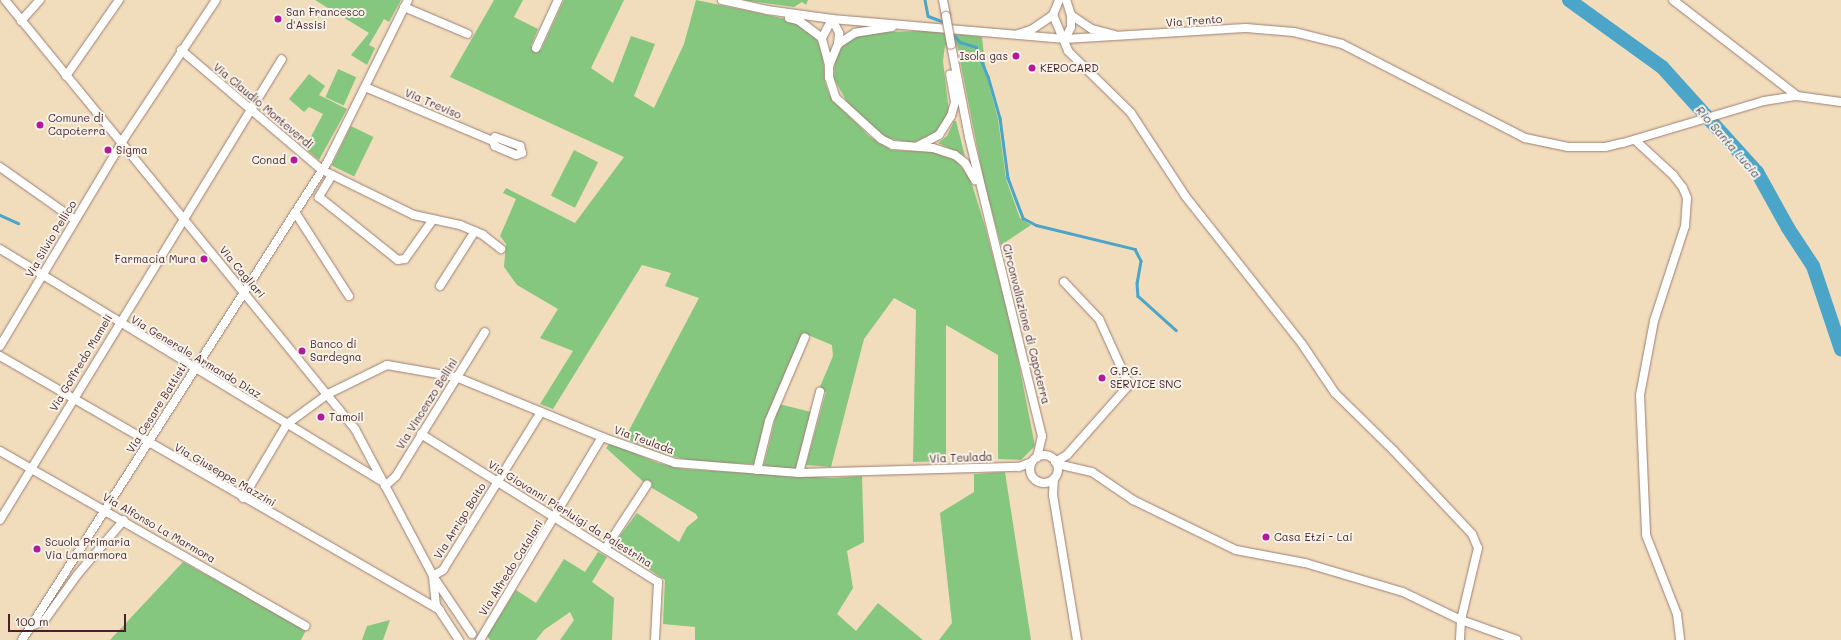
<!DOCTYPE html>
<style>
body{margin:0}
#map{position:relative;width:1841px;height:640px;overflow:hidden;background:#f1dcbc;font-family:Mali,sans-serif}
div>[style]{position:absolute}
.green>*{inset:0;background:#86c77f;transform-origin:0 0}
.stream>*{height:2.5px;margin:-1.25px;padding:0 1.25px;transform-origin:1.25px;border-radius:1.25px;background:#4ba5c9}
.river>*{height:14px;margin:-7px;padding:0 7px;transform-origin:7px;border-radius:7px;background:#4ba5c9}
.roads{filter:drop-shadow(0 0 1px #9e7e74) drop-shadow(0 0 1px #9e7e74)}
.minor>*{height:8px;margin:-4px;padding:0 4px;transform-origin:4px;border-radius:4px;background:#fff}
.minor>.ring{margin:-4px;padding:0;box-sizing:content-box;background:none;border:8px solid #fff;border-radius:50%}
.bridges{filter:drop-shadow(0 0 1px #9e7e74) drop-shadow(0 0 1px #9e7e74)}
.minor-bridge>*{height:8px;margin:-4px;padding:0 4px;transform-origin:4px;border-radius:4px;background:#fff}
.dots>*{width:11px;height:11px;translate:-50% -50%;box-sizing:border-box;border:2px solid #f7f3e8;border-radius:50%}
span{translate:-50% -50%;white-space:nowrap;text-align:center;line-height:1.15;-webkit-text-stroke:4px #f7f3e8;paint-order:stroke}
.poi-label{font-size:11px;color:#4a1f2b}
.left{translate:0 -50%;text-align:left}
.right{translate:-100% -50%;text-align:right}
.street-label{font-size:11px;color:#4a1f2b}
.water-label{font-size:12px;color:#4a556a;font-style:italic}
.scale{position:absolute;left:8px;top:614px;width:118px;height:18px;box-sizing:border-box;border:2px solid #4a1f2b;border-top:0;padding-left:5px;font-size:12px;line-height:14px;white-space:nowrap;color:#4a1f2b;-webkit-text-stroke:3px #f7f3e8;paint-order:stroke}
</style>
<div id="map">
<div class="green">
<i style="clip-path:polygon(315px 0,401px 0,389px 22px,384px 19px,369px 45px,375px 48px,367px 65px,351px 55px,369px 33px)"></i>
<i style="clip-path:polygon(494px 0,523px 0,514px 17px,538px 29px,531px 46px,541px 50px,564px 0,624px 0,591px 68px,613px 83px,631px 36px,655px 44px,634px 96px,654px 108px,684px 44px,696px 0,791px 20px,816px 37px,823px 56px,825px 83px,830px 96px,869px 136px,891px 150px,932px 152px,954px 158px,970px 178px,984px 223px,1012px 329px,1035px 446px,1021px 460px,998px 459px,998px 355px,946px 325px,946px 461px,913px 462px,916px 310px,894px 298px,864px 339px,831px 467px,806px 465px,826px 392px,819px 389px,833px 356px,832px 345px,803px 333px,769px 413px,755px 464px,697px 462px,667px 455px,637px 444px,625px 438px,699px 298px,665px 286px,671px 273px,642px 265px,553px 409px,540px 404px,573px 351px,540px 338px,558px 309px,517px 285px,504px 267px,506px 244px,500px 236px,516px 199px,503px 193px,506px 188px,575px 223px,624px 157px,450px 77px)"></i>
<i style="clip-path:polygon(741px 0,808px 0,806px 5px,802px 2px,794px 7px)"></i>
<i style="clip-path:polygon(924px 31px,982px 37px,986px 73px,998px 119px,1006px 179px,1020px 218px,1031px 225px,1001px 245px,984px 182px,957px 45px,945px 45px,943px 61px,949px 112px,937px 132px,913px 143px,887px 138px,878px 132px,847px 102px,834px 79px,835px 57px,848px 39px,878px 32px)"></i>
<i style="left:338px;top:69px;width:20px;height:31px;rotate:24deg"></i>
<i style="clip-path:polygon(309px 74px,325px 86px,319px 95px,347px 109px,319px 160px,305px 148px,323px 114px,309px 107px,304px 112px,289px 99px)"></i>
<i style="clip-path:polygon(954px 121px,956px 121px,965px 156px,938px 143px,947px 136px)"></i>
<i style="left:351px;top:126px;width:25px;height:44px;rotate:26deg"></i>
<i style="left:574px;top:150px;width:27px;height:51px;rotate:27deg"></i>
<i style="left:779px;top:404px;width:33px;height:63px;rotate:14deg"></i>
<i style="clip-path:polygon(610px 443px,658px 463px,683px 469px,832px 478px,862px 476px,864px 542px,847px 551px,853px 588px,837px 614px,856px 631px,878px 603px,923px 640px,695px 640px,695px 627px,663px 624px,665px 580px,613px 545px,637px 513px,679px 542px,687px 527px,698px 518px,696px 514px,647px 485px,606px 448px)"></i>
<i style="clip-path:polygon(1005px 472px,1031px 640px,939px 640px,952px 623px,940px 513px,974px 492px,974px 474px)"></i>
<i style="clip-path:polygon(598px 552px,607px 557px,592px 582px,614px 598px,612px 640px,560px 640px,574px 620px,570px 612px,544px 630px,536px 640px,490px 640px,487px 636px,516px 590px,536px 603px,564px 559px,585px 572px)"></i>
<i style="clip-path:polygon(183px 562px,306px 630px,301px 640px,110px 640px)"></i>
<i style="clip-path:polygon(390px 620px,383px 640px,362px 640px,367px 626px)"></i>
</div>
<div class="stream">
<i style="left:925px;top:0;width:16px;rotate:79deg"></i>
<i style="left:928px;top:16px;width:15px;rotate:20deg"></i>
<i style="left:955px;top:36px;width:8px;rotate:50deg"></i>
<i style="left:960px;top:42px;width:17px;rotate:17deg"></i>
<i style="left:976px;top:47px;width:31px;rotate:68deg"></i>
<i style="left:988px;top:76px;width:44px;rotate:74.1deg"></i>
<i style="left:1000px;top:118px;width:61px;rotate:82.4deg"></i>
<i style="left:1008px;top:178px;width:43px;rotate:69.4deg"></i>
<i style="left:1023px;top:218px;width:15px;rotate:28deg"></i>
<i style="left:1036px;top:225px;width:102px;rotate:13.6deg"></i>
<i style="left:1135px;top:249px;width:13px;rotate:63deg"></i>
<i style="left:1141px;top:261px;width:22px;rotate:100deg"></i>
<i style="left:1137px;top:283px;width:13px;rotate:86deg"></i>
<i style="left:1138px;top:296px;width:51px;rotate:41.8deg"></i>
<i style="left:0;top:215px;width:20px;rotate:24deg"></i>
</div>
<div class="river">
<i style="left:1569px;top:0;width:115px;rotate:35.8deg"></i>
<i style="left:1662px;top:67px;width:142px;rotate:47.9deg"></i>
<i style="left:1757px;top:172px;width:64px;rotate:61deg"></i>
<i style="left:1788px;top:228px;width:45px;rotate:56.7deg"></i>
<i style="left:1813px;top:266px;width:88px;rotate:71.4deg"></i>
</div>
<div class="roads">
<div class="minor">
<i style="left:5px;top:0;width:554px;rotate:50.79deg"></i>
<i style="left:355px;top:429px;width:166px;rotate:62deg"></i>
<i style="left:433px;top:576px;width:70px;rotate:56.1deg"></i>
<i style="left:722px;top:0;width:46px;rotate:12.5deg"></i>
<i style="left:767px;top:10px;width:66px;rotate:7.9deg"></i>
<i style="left:832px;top:19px;width:234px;rotate:4.9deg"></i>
<i style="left:1065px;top:39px;width:181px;rotate:-3.5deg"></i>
<i style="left:1246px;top:28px;width:48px;rotate:4.8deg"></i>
<i style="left:1294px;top:32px;width:49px;rotate:14deg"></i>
<i style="left:1342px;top:44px;width:206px;rotate:27.2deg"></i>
<i style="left:1525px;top:138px;width:44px;rotate:11.8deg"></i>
<i style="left:1568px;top:147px;width:37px"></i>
<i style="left:1605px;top:147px;width:18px;rotate:-13deg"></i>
<i style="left:1623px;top:143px;width:147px;rotate:-16.6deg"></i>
<i style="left:1764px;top:101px;width:33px;rotate:-9deg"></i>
<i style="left:1797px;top:96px;width:44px;rotate:7.8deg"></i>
<i style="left:943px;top:0;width:16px;rotate:79deg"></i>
<i style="left:1673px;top:0;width:157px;rotate:37.7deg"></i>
<i style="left:404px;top:7px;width:69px;rotate:22.9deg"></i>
<i style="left:1053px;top:15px;width:39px;rotate:67deg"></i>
<i style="left:1068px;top:51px;width:88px;rotate:44.5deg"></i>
<i style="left:1131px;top:113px;width:100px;rotate:56.8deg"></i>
<i style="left:1186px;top:197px;width:187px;rotate:51.7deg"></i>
<i style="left:1302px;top:344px;width:59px;rotate:56deg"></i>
<i style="left:1335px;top:393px;width:83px;rotate:44.5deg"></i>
<i style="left:1394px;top:451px;width:114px;rotate:46.8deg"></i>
<i style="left:1472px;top:534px;width:15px;rotate:67deg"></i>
<i style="left:1478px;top:548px;width:74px;rotate:103.3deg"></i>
<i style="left:1461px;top:620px;width:20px;rotate:93deg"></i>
<i style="left:1071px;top:15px;width:25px;rotate:34deg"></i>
<i style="left:1092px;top:29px;width:23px;rotate:15deg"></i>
<i style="left:789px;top:18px;width:9px;rotate:13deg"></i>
<i style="left:798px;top:20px;width:30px;rotate:37deg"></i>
<i style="left:832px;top:19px;width:16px;rotate:63deg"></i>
<i style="left:839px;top:33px;width:11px;rotate:95deg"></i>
<i style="left:21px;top:21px;width:28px;rotate:-48deg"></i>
<i style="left:892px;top:27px;width:37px;rotate:171deg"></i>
<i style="left:855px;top:33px;width:20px;rotate:147deg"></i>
<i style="left:838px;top:44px;width:24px;rotate:112deg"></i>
<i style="left:829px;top:66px;width:11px;rotate:90deg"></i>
<i style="left:829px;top:77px;width:22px;rotate:72deg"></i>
<i style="left:836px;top:98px;width:61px;rotate:42.3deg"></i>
<i style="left:881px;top:139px;width:13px;rotate:27deg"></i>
<i style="left:893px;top:145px;width:40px;rotate:4.3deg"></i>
<i style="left:933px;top:148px;width:23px;rotate:18deg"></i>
<i style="left:955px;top:155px;width:13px;rotate:39deg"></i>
<i style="left:965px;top:163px;width:20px;rotate:60deg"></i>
<i style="left:1018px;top:34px;width:14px;rotate:-17deg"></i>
<i style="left:1031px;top:30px;width:27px;rotate:-34deg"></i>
<i style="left:1053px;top:15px;width:16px;rotate:-68deg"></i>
<i style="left:1065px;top:39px;width:13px;rotate:-63deg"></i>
<i style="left:1071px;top:27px;width:12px;rotate:-90deg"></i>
<i style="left:1071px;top:15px;width:16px;rotate:-108deg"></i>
<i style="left:951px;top:45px;width:94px;rotate:78.9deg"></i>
<i style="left:969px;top:137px;width:308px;rotate:76.3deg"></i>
<i style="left:1042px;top:436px;width:22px;rotate:103deg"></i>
<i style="left:536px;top:48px;width:53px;rotate:-65.4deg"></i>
<i style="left:181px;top:50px;width:185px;rotate:40.4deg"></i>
<i style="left:322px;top:170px;width:102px;rotate:26.1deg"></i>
<i style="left:414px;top:215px;width:47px;rotate:12.3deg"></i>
<i style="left:460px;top:225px;width:25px;rotate:23deg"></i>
<i style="left:483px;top:235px;width:23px;rotate:38deg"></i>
<i style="left:829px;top:65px;width:28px;rotate:-105deg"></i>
<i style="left:822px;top:38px;width:21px;rotate:-62deg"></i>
<i style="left:66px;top:76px;width:93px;rotate:-55.1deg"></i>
<i style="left:365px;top:87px;width:139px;rotate:22.9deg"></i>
<i style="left:495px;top:137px;width:27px;rotate:20deg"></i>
<i style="left:520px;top:146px;width:7px;rotate:74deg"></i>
<i style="left:522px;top:153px;width:6px;rotate:162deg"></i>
<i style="left:516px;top:155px;width:23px;rotate:-157deg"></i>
<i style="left:495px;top:146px;width:5px;rotate:-112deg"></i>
<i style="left:493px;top:141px;width:4px;rotate:-63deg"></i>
<i style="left:1635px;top:140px;width:52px;rotate:42.6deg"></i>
<i style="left:1673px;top:175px;width:16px;rotate:52deg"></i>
<i style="left:1683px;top:188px;width:11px;rotate:68deg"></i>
<i style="left:1687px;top:198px;width:28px;rotate:94deg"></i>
<i style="left:1685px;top:226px;width:100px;rotate:108.1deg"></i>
<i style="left:1654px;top:321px;width:75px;rotate:100.7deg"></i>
<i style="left:1640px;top:395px;width:140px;rotate:87.5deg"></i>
<i style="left:1646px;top:535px;width:85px;rotate:68.6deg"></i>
<i style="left:1677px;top:614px;width:26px;rotate:83deg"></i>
<i style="left:918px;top:146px;width:24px;rotate:-28deg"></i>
<i style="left:939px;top:135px;width:22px;rotate:-58deg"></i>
<i style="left:951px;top:116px;width:15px;rotate:-74deg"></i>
<i style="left:955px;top:102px;width:28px;rotate:-100deg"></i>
<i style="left:0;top:167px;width:92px;rotate:35.2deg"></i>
<i style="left:332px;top:175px;width:26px;rotate:121deg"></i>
<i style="left:319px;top:197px;width:101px;rotate:38.6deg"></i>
<i style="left:398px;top:260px;width:7px;rotate:-8deg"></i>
<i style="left:405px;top:259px;width:47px;rotate:-54.6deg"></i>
<i style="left:295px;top:212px;width:100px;rotate:57.3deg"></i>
<i style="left:0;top:249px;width:447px;rotate:31.3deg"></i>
<i style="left:440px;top:286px;width:65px;rotate:-57.5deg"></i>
<i style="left:0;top:346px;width:244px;rotate:-59.1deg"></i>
<i style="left:125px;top:137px;width:164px;rotate:-56.4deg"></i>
<i style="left:0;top:356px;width:508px;rotate:30deg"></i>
<i style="left:421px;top:434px;width:279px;rotate:32deg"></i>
<i style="left:658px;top:582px;width:58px;rotate:93deg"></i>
<i style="left:0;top:451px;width:352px;rotate:29.8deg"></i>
<i class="ring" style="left:1030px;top:455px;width:20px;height:20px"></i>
<i style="left:1055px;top:462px;width:14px;rotate:-30deg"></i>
<i style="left:1067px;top:455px;width:94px;rotate:-48.5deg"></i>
<i style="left:1129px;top:385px;width:72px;rotate:-114.4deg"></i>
<i style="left:1099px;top:319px;width:51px;rotate:-133.4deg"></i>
<i style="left:1057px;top:464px;width:36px;rotate:13deg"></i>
<i style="left:1092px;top:472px;width:50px;rotate:34.3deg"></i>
<i style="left:1133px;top:500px;width:114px;rotate:25.9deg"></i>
<i style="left:1236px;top:550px;width:70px;rotate:10.7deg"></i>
<i style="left:1305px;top:563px;width:102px;rotate:16.5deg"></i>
<i style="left:1403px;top:592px;width:64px;rotate:25.8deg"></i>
<i style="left:1461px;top:620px;width:59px;rotate:19.7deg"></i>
<i style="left:757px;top:470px;width:50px;rotate:-76.2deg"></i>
<i style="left:769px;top:421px;width:91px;rotate:-66.8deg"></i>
<i style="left:799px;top:473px;width:84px;rotate:-75.5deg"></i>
<i style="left:1054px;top:479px;width:16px;rotate:94deg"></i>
<i style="left:1053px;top:495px;width:147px;rotate:80.6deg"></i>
<i style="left:385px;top:486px;width:15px;rotate:-42deg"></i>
<i style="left:396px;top:476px;width:169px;rotate:-58.3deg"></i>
<i style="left:243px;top:498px;width:86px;rotate:-59.3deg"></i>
<i style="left:287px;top:424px;width:51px;rotate:-36.2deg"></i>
<i style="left:328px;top:394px;width:66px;rotate:-26.2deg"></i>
<i style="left:387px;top:365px;width:70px;rotate:9.9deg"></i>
<i style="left:456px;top:377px;width:158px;rotate:22.3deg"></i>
<i style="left:602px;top:437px;width:77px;rotate:19.6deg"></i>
<i style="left:675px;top:463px;width:124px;rotate:4.6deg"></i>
<i style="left:799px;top:473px;width:220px;rotate:-1.6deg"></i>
<i style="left:1019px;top:467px;width:14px;rotate:-21deg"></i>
<i style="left:0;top:520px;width:540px;rotate:-58.55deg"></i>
<i style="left:605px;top:549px;width:77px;rotate:-56.7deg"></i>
<i style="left:433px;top:576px;width:12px;rotate:-31deg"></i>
<i style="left:443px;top:570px;width:186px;rotate:-58.2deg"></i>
<i style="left:433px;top:577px;width:28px;rotate:84deg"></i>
<i style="left:436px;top:605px;width:42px;rotate:56.7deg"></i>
<i style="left:31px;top:626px;width:14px;rotate:-21deg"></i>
<i style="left:44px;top:621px;width:57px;rotate:-54.3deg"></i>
<i style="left:77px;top:575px;width:72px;rotate:-49.5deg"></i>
<i style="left:22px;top:640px;width:568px;rotate:-57.43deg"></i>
<i style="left:328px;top:161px;width:180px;rotate:-63.6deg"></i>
<i style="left:480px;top:640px;width:237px;rotate:-59deg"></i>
</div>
</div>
<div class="bridges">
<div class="minor-bridge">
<i style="left:946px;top:16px;width:29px;rotate:80deg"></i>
</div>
</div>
<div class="dots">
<i style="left:278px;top:19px;background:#b5179e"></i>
<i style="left:1016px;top:56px;background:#b5179e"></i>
<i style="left:1032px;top:68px;background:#b5179e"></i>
<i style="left:40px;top:125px;background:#b5179e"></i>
<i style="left:108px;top:150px;background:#b5179e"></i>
<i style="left:294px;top:160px;background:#b5179e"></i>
<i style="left:204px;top:259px;background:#b5179e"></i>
<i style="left:302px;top:351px;background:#b5179e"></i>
<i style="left:1102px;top:378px;background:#b5179e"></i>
<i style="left:321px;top:417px;background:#b5179e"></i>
<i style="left:1266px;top:537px;background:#b5179e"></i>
<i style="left:37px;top:549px;background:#b5179e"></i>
</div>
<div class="poi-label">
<span class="left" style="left:286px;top:19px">San Francesco<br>d'Assisi</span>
<span class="right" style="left:1008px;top:56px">Isola gas</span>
<span class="left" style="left:1040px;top:68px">KEROCARD</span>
<span class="left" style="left:48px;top:125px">Comune di<br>Capoterra</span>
<span class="left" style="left:116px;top:150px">Sigma</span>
<span class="right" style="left:286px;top:160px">Conad</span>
<span class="right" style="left:196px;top:259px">Farmacia Mura</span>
<span class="left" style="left:310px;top:351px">Banco di<br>Sardegna</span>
<span class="left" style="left:1110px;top:378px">G.P.G.<br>SERVICE SNC</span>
<span class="left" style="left:329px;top:417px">Tamoil</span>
<span class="left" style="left:1274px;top:537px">Casa Etzi - Lai</span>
<span class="left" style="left:45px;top:549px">Scuola Primaria<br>Via Lamarmora</span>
</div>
<div class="street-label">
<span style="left:1194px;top:21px;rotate:-4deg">Via Trento</span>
<span style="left:433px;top:104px;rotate:23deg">Via Treviso</span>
<span style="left:263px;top:106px;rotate:40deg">Via Claudio Monteverdi</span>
<span style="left:51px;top:239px;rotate:-59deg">Via Silvio Pellico</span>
<span style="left:242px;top:272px;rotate:50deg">Via Cagliari</span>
<span style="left:1026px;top:324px;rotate:76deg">Circonvallazione di Capoterra</span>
<span style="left:196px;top:357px;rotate:31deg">Via Generale Armando Diaz</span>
<span style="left:81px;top:363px;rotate:-59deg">Via Goffredo Mameli</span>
<span style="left:427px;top:404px;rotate:-58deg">Via Vincenzo Bellini</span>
<span style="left:157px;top:408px;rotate:-58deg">Via Cesare Battisti</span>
<span style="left:644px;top:440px;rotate:20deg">Via Teulada</span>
<span style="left:961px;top:458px;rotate:-2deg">Via Teulada</span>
<span style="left:225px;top:475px;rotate:30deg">Via Giuseppe Mazzini</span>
<span style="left:570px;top:514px;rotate:32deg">Via Giovanni Pierluigi da Palestrina</span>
<span style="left:460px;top:521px;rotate:-58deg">Via Arrigo Boito</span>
<span style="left:159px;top:528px;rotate:30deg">Via Alfonso La Marmora</span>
<span style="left:511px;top:568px;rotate:-58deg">Via Alfredo Catalani</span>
</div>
<div class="water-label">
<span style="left:1728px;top:142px;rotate:49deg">Rio Santa Lucia</span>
</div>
<div class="scale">100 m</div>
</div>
